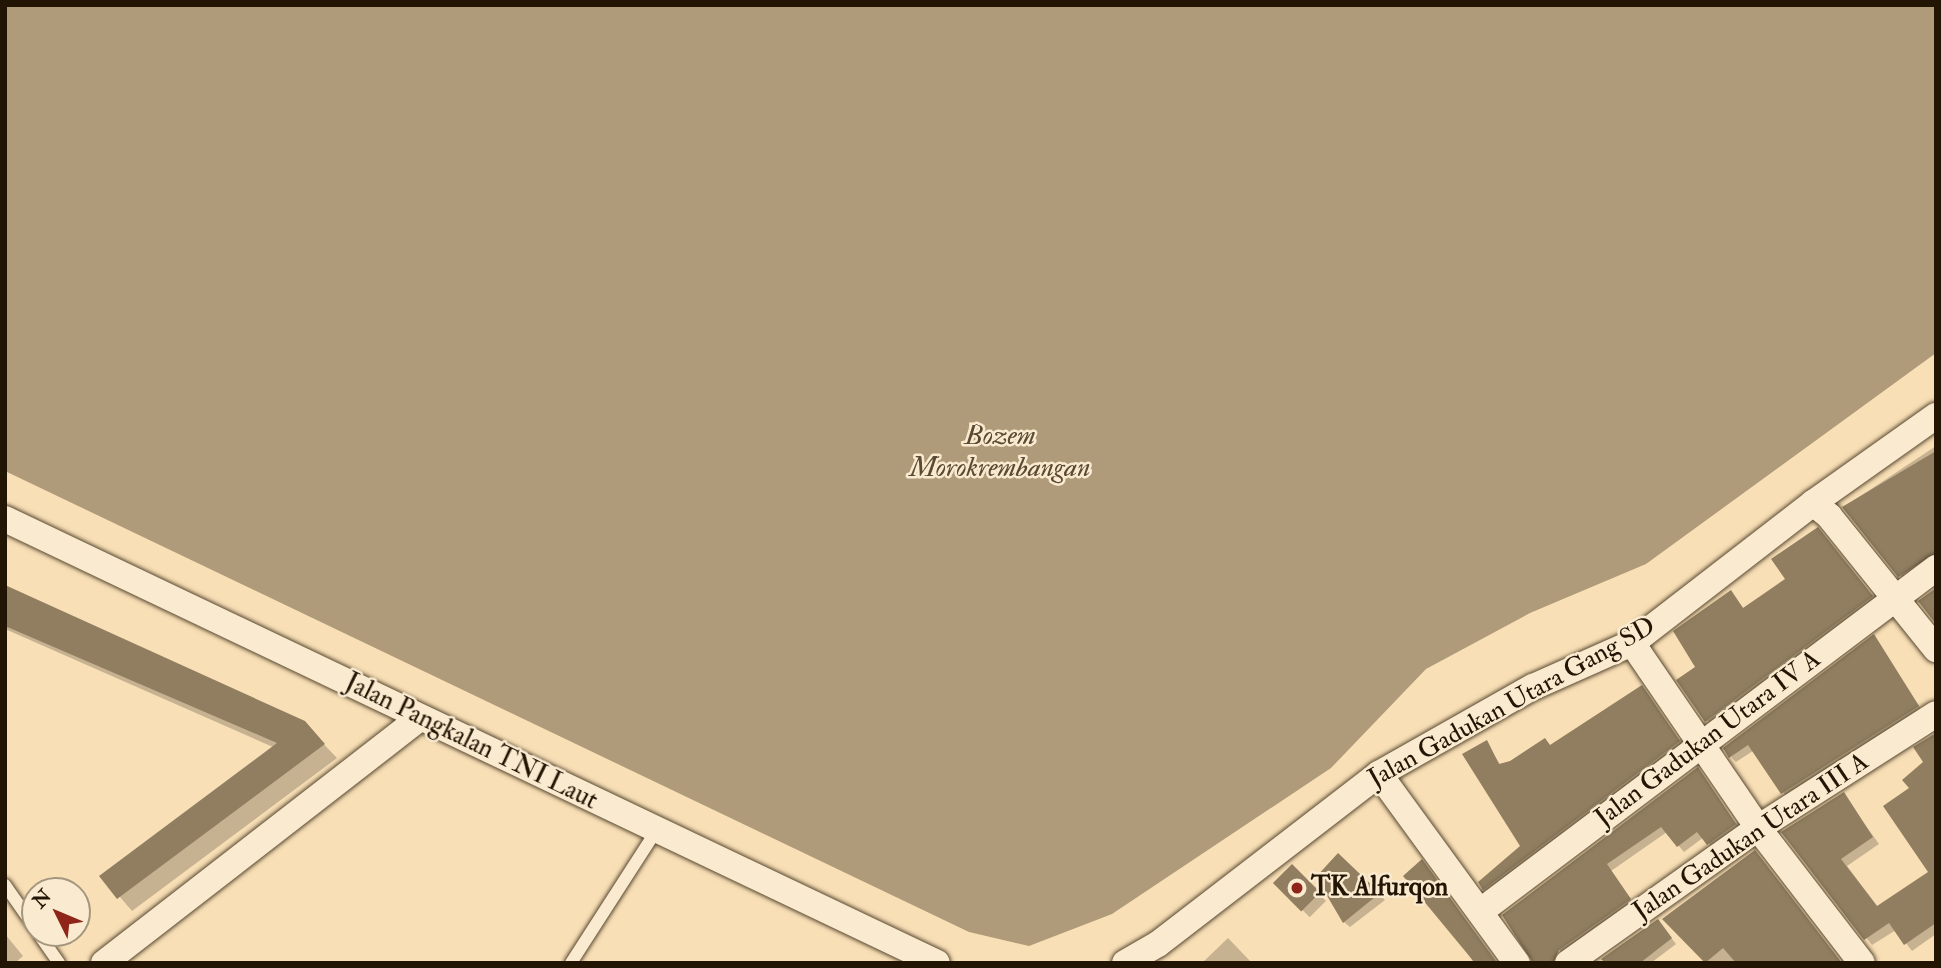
<!DOCTYPE html>
<style>
body{margin:0}
#map{position:relative;width:1941px;height:968px;overflow:hidden;background:#f8dfb6;font-family:"IM FELL Double Pica",serif}
div>[style]{position:absolute}
.water>*{inset:0;background:#af9a79}
.shadow>*{inset:0;background:#0003;transform-origin:0 0}
.building>*{inset:0;background:#917e61;transform-origin:0 0}
.roads{filter:drop-shadow(0 0 2px #584830) drop-shadow(0 0 2px #584830)}
.lane>*{height:12px;margin:-6px;padding:0 6px;transform-origin:6px;border-radius:6px;background:#faead0}
.street>*{height:26px;margin:-13px;padding:0 13px;transform-origin:13px;border-radius:13px;background:#faead0}
.dots>*{width:19px;height:19px;translate:-50% -50%;box-sizing:border-box;border:4px solid #faead0;border-radius:50%}
span{translate:-50% -50%;white-space:nowrap;text-align:center;line-height:1.15;-webkit-text-stroke:5px #faead0;paint-order:stroke}
.street-label{font-size:26px;color:#221504}
.poi-label{font-size:26px;color:#221504;font-weight:700}
.left{translate:0 -50%;text-align:left}
.water-label{font-size:28px;color:#5a4a33;font-style:italic}
.frame{position:absolute;inset:0;border:7px solid #221504;pointer-events:none}
.north{position:absolute;left:21px;top:877px;width:70px;height:70px;box-sizing:border-box;background:#faead0;border:2px solid #a4957e;border-radius:50%;rotate:313deg;font-size:19px;font-weight:700;line-height:28px;text-align:center;color:#221504}
.north::after{content:'';display:block;margin:auto;width:24px;height:32px;background:#8f2418;clip-path:polygon(50% 0,100% 100%,50% 72%,0 100%)}
</style>
<div id="map">
<div class="water">
<i style="clip-path:polygon(5px 5px,1936px 5px,1936px 353px,1646px 564px,1530px 613px,1426px 669px,1331px 768px,1112px 914px,1029px 946px,969px 932px,5px 471px)"></i>
</div>
<div class="shadow">
<i style="clip-path:polygon(1936px 446px,1936px 562px,1906px 582px,1844px 507px)"></i>
<i style="clip-path:polygon(1822px 534px,1876px 601px,1711px 726px,1679px 681px,1698px 668px,1735px 597px,1744px 609px,1787px 580px)"></i>
<i style="clip-path:polygon(5px 587px,313px 733px,337px 758px,132px 911px,102px 876px,273px 747px,5px 629px)"></i>
<i style="clip-path:polygon(1874px 637px,1923px 712px,1788px 799px,1753px 751px,1736px 762px,1731px 757px)"></i>
<i style="clip-path:polygon(1647px 693px,1684px 747px,1489px 894px,1484px 889px,1522px 847px,1486px 742px,1501px 766px,1551px 747px)"></i>
<i style="clip-path:polygon(1936px 735px,1936px 934px,1912px 951px,1896px 930px,1872px 945px,1784px 832px,1843px 794px,1879px 844px,1847px 866px,1878px 907px,1930px 872px,1912px 788px)"></i>
<i style="clip-path:polygon(1703px 775px,1741px 831px,1714px 849px,1704px 837px,1684px 852px,1667px 832px,1611px 871px,1635px 906px,1565px 956px,1555px 945px,1504px 916px)"></i>
<i style="clip-path:polygon(1338px 856px,1385px 900px,1350px 927px,1344px 922px)"></i>
<i style="clip-path:polygon(1426px 866px,1498px 963px,1474px 963px,1451px 928px)"></i>
<i style="left:1292px;top:867px;width:48px;height:23px;rotate:45deg"></i>
<i style="clip-path:polygon(1665px 919px,1841px 963px,1707px 963px)"></i>
<i style="clip-path:polygon(1658px 921px,1676px 944px,1651px 963px,1602px 963px)"></i>
<i style="clip-path:polygon(5px 934px,23px 956px,15px 963px,5px 963px)"></i>
<i style="clip-path:polygon(1228px 938px,1252px 963px,1202px 963px)"></i>
</div>
<div class="building">
<i style="clip-path:polygon(1936px 451px,1936px 553px,1898px 577px,1842px 507px)"></i>
<i style="clip-path:polygon(1818px 527px,1873px 596px,1705px 722px,1676px 680px,1695px 667px,1673px 631px,1731px 590px,1743px 608px,1785px 579px,1771px 559px)"></i>
<i style="clip-path:polygon(5px 585px,305px 721px,325px 744px,117px 899px,99px 876px,277px 743px,5px 626px)"></i>
<i style="clip-path:polygon(1936px 588px,1936px 624px,1918px 601px)"></i>
<i style="clip-path:polygon(1874px 634px,1919px 706px,1781px 794px,1748px 745px,1729px 758px,1723px 748px)"></i>
<i style="clip-path:polygon(1642px 685px,1680px 741px,1483px 890px,1478px 882px,1520px 846px,1462px 754px,1487px 740px,1499px 764px,1510px 761px,1545px 738px,1550px 745px)"></i>
<i style="clip-path:polygon(1936px 733px,1936px 923px,1904px 945px,1889px 923px,1864px 940px,1781px 832px,1844px 792px,1873px 837px,1841px 859px,1877px 906px,1928px 872px,1883px 806px,1909px 788px,1902px 780px,1923px 762px,1913px 747px)"></i>
<i style="clip-path:polygon(1698px 767px,1736px 824px,1707px 845px,1697px 832px,1677px 847px,1661px 827px,1607px 864px,1631px 899px,1559px 950px,1553px 963px,1533px 963px,1502px 915px)"></i>
<i style="clip-path:polygon(1755px 850px,1842px 963px,1736px 963px,1723px 948px,1705px 963px,1662px 919px)"></i>
<i style="clip-path:polygon(1338px 853px,1380px 893px,1343px 923px,1316px 877px)"></i>
<i style="clip-path:polygon(1422px 859px,1497px 963px,1475px 963px,1403px 876px)"></i>
<i style="left:1292px;top:864px;width:40px;height:27px;rotate:45deg"></i>
<i style="clip-path:polygon(1658px 919px,1672px 938px,1640px 963px,1605px 963px,1601px 959px)"></i>
</div>
<div class="roads">
<div class="lane">
<i style="left:5px;top:885px;width:52px;rotate:55.1deg"></i>
<i style="left:38px;top:933px;width:37px;rotate:55deg"></i>
<i style="left:571px;top:963px;width:157px;rotate:-57.2deg"></i>
</div>
<div class="street">
<i style="left:1813px;top:503px;width:21px;rotate:39deg"></i>
<i style="left:1829px;top:516px;width:171px;rotate:51.2deg"></i>
<i style="left:5px;top:519px;width:1032px;rotate:25.47deg"></i>
<i style="left:1632px;top:643px;width:224px;rotate:55.7deg"></i>
<i style="left:1758px;top:828px;width:170px;rotate:52.4deg"></i>
<i style="left:1379px;top:774px;width:234px;rotate:53.9deg"></i>
<i style="left:1481px;top:911px;width:570px;rotate:-37.01deg"></i>
<i style="left:104px;top:963px;width:400px;rotate:-37.8deg"></i>
<i style="left:1125px;top:963px;width:38px;rotate:-30deg"></i>
<i style="left:1158px;top:944px;width:279px;rotate:-37.6deg"></i>
<i style="left:1379px;top:774px;width:177px;rotate:-29.5deg"></i>
<i style="left:1533px;top:687px;width:108px;rotate:-24deg"></i>
<i style="left:1632px;top:643px;width:229px;rotate:-37.7deg"></i>
<i style="left:1813px;top:503px;width:151px;rotate:-35.3deg"></i>
<i style="left:1568px;top:963px;width:233px;rotate:-35.4deg"></i>
<i style="left:1758px;top:828px;width:211px;rotate:-32.6deg"></i>
</div>
</div>
<div class="dots">
<i style="left:1297px;top:888px;background:#8f2418"></i>
</div>
<div class="street-label">
<span style="left:1512px;top:703px;rotate:-29deg">Jalan Gadukan Utara Gang SD</span>
<span style="left:1708px;top:739px;rotate:-37deg">Jalan Gadukan Utara IV A</span>
<span style="left:471px;top:742px;rotate:26deg">Jalan Pangkalan TNI Laut</span>
<span style="left:1751px;top:837px;rotate:-34deg">Jalan Gadukan Utara III A</span>
</div>
<div class="poi-label">
<span class="left" style="left:1311px;top:888px">TK Alfurqon</span>
</div>
<div class="water-label">
<span style="left:1000px;top:452px">Bozem<br>Morokrembangan</span>
</div>
<div class="frame"></div>
<div class="north">N</div>
</div>
